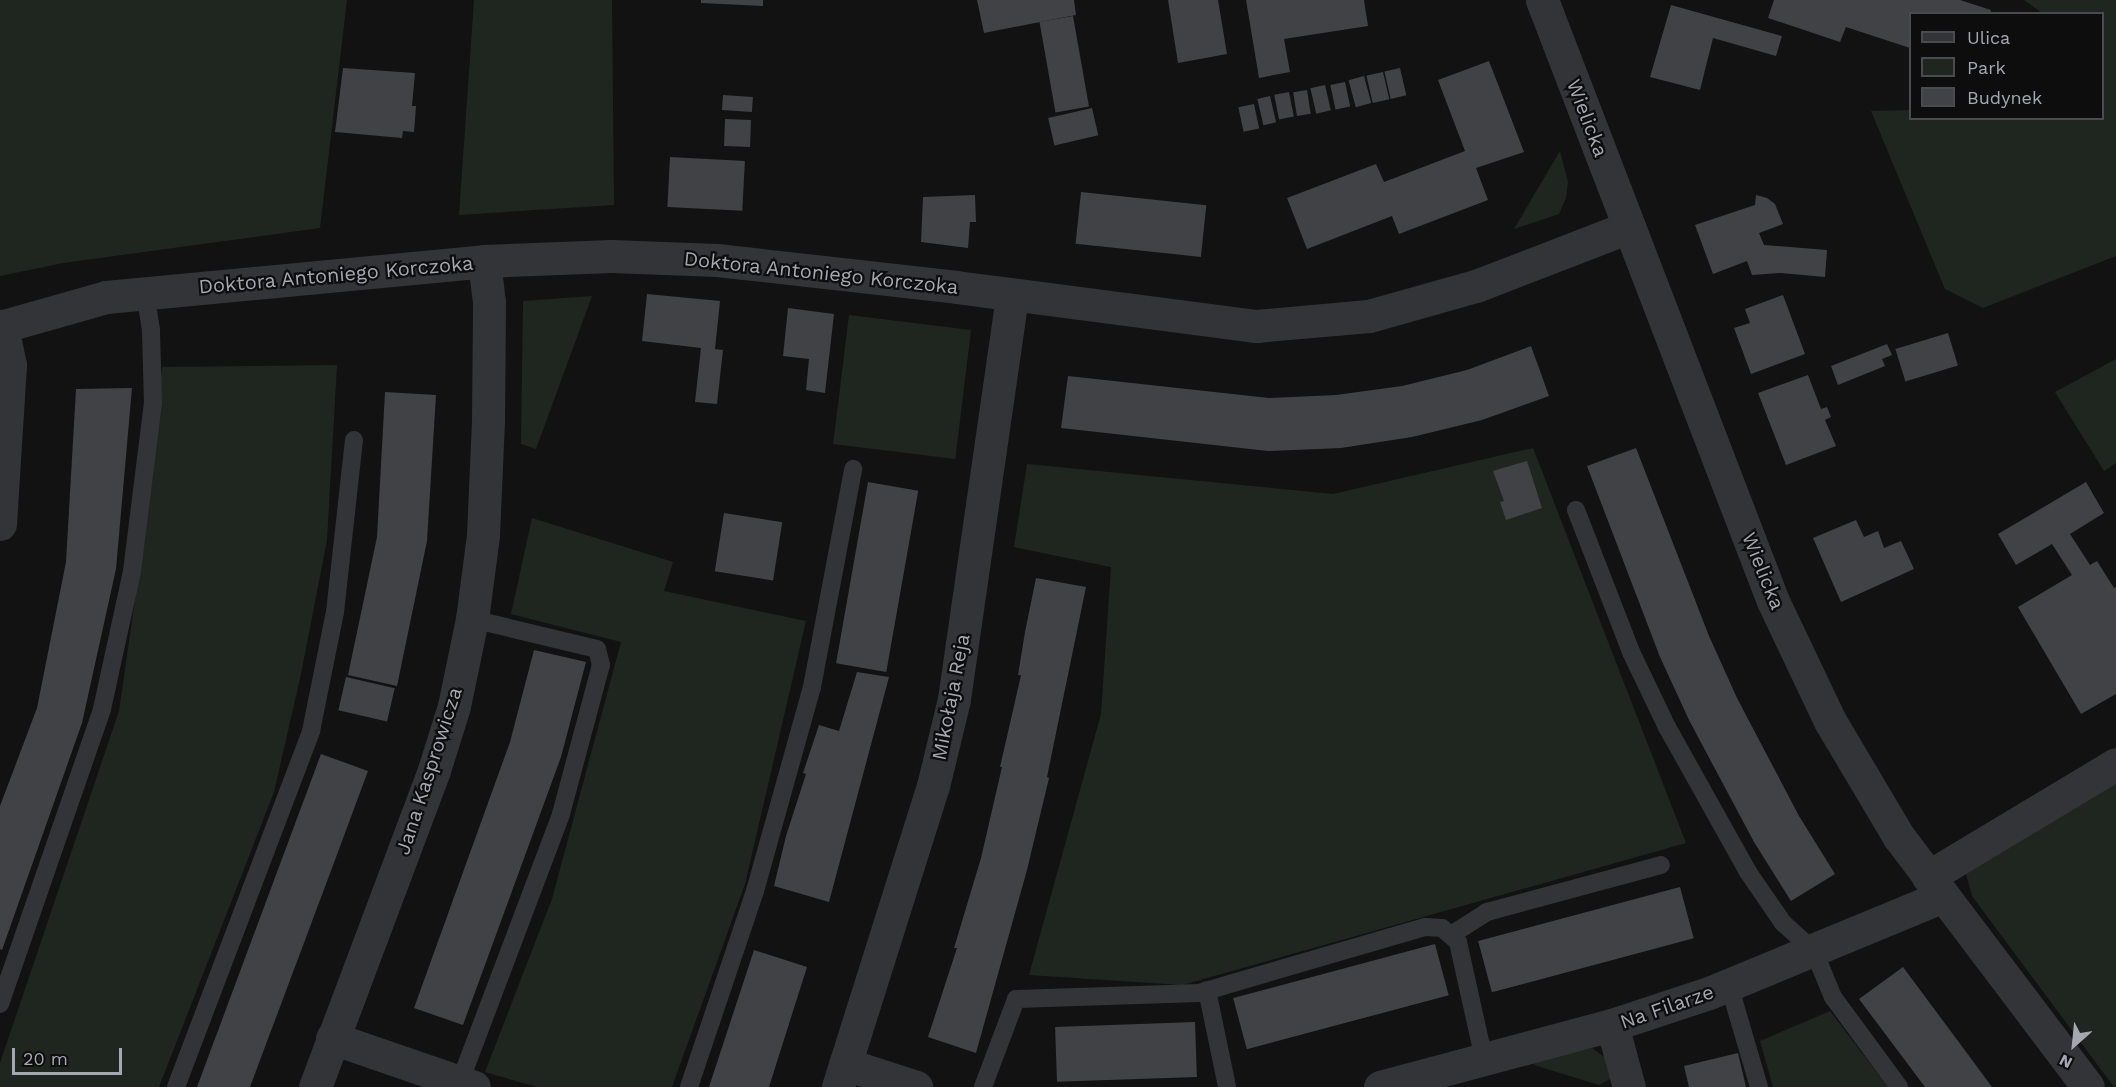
<!DOCTYPE html>
<meta charset="utf-8">
<style>
body{margin:0}
#map{position:relative;width:2116px;height:1087px;overflow:hidden;background:#121213;font-family:"Work Sans",sans-serif}
div>[style]{position:absolute}
.green>*{inset:0;background:#1f2620;transform-origin:0 0}
.building>*{inset:0;background:#414246;transform-origin:0 0}
.service>*{height:18px;margin:-9px;padding:0 9px;transform-origin:9px;border-radius:9px;background:#333438}
.minor>*{height:33px;margin:-16.5px;padding:0 16.5px;transform-origin:16.5px;border-radius:16.5px;background:#333438}
.tertiary>*{height:33px;margin:-16.5px;padding:0 16.5px;transform-origin:16.5px;border-radius:16.5px;background:#333438}
span{translate:-50% -50%;white-space:nowrap;text-align:center;line-height:1.15;-webkit-text-stroke:4.5px #0d0d0e;paint-order:stroke}
.street-label{font-size:20px;color:#a5a8b3}
.legend{position:absolute;left:1909px;top:12px;width:195px;height:108px;box-sizing:border-box;background:#0d0d0e;border:2px solid #4a4b50;margin:0;padding:8px 10px;list-style:none;font-size:18px;color:#a5a8b3}
.legend li{display:flex;align-items:center;gap:12px;height:30px}
.legend b{width:30px;border:2px solid #4a4b50}
.north{position:absolute;left:2044px;top:1015px;width:60px;height:60px;-webkit-text-stroke:4px #0d0d0e;paint-order:stroke;rotate:207deg;font-size:16px;font-weight:700;line-height:24px;text-align:center;color:#a5a8b3}
.north::after{content:'';display:block;margin:auto;width:21px;height:27px;background:#a5a8b3;clip-path:polygon(50% 0,100% 100%,50% 72%,0 100%)}
.scale{position:absolute;left:12px;top:1048px;width:110px;height:27px;box-sizing:border-box;border:3px solid #a5a8b3;border-top:0;padding-left:8px;font-size:18px;line-height:21px;white-space:nowrap;color:#a5a8b3;-webkit-text-stroke:4px #0d0d0e;paint-order:stroke}
</style>
<div id="map">
<div class="green">
<i style="clip-path:polygon(0 0,347px 0,320px 228px,63px 263px,0 276px)"></i>
<i style="clip-path:polygon(474px 0,612px 0,614px 205px,459px 215px)"></i>
<i style="clip-path:polygon(2024px 0,2116px 0,2116px 256px,1983px 308px,1945px 289px,1871px 111px,1910px 110px,1910px 118px,2102px 118px,2102px 14px,2042px 13px)"></i>
<i style="clip-path:polygon(1560px 151px,1568px 182px,1566px 198px,1559px 214px,1514px 229px)"></i>
<i style="clip-path:polygon(592px 296px,536px 449px,521px 444px,523px 301px)"></i>
<i style="left:849px;top:315px;width:123px;height:130px;rotate:7deg"></i>
<i style="clip-path:polygon(2116px 359px,2116px 463px,2104px 471px,2055px 392px)"></i>
<i style="clip-path:polygon(337px 365px,327px 540px,301px 674px,274px 792px,159px 1087px,0 1087px,0 1063px,119px 711px,139px 572px,162px 367px)"></i>
<i style="clip-path:polygon(1533px 448px,1686px 843px,1182px 985px,1029px 975px,1101px 714px,1111px 567px,1014px 547px,1027px 464px,1333px 494px)"></i>
<i style="clip-path:polygon(532px 518px,673px 562px,664px 591px,806px 621px,745px 884px,672px 1087px,537px 1087px,485px 1072px,552px 899px,621px 642px,511px 614px)"></i>
<i style="clip-path:polygon(2116px 783px,2116px 1087px,2114px 1087px,1972px 896px,1966px 874px)"></i>
<i style="clip-path:polygon(1830px 1011px,1888px 1087px,1773px 1087px,1760px 1041px)"></i>
<i style="clip-path:polygon(1592px 1048px,1604px 1057px,1614px 1077px,1599px 1085px,1534px 1065px,1532px 1061px)"></i>
</div>
<div class="building">
<i style="clip-path:polygon(701px 0,763px 0,763px 6px,701px 3px)"></i>
<i style="clip-path:polygon(977px 0,1074px 0,1076px 15px,984px 33px)"></i>
<i style="clip-path:polygon(1168px 0,1218px 0,1227px 54px,1178px 63px)"></i>
<i style="clip-path:polygon(1246px 0,1364px 0,1368px 26px,1284px 39px,1290px 72px,1259px 78px)"></i>
<i style="clip-path:polygon(1774px 0,1960px 0,1991px 10px,1990px 14px,1910px 14px,1910px 48px,1846px 27px,1840px 42px,1768px 18px)"></i>
<i style="clip-path:polygon(1671px 5px,1782px 36px,1776px 56px,1713px 38px,1700px 90px,1650px 77px)"></i>
<i style="left:1073px;top:16px;width:92px;height:34px;rotate:80deg"></i>
<i style="clip-path:polygon(1489px 61px,1524px 152px,1476px 168px,1488px 200px,1399px 234px,1392px 216px,1307px 249px,1287px 198px,1376px 164px,1384px 182px,1465px 151px,1438px 80px)"></i>
<i style="clip-path:polygon(343px 68px,415px 73px,412px 106px,416px 106px,414px 132px,403px 131px,402px 138px,335px 132px)"></i>
<i style="left:1400px;top:68px;width:28px;height:16px;rotate:77deg"></i>
<i style="left:1383px;top:72px;width:28px;height:17px;rotate:77deg"></i>
<i style="left:1364px;top:76px;width:28px;height:16px;rotate:75deg"></i>
<i style="left:1345px;top:82px;width:25px;height:15px;rotate:78deg"></i>
<i style="left:1325px;top:85px;width:26px;height:15px;rotate:77deg"></i>
<i style="left:1307px;top:90px;width:24px;height:14px;rotate:81deg"></i>
<i style="left:1289px;top:92px;width:25px;height:15px;rotate:79deg"></i>
<i style="left:723px;top:95px;width:30px;height:15px;rotate:4deg"></i>
<i style="left:1270px;top:96px;width:27px;height:13px;rotate:77deg"></i>
<i style="left:1254px;top:104px;width:25px;height:16px;rotate:78deg"></i>
<i style="left:1092px;top:108px;width:28px;height:45px;rotate:77deg"></i>
<i style="left:725px;top:119px;width:26px;height:27px;rotate:2deg"></i>
<i style="left:670px;top:157px;width:75px;height:50px;rotate:3deg"></i>
<i style="left:1081px;top:192px;width:126px;height:52px;rotate:6deg"></i>
<i style="clip-path:polygon(975px 195px,976px 222px,970px 222px,968px 248px,921px 242px,923px 197px)"></i>
<i style="clip-path:polygon(1756px 195px,1767px 198px,1775px 204px,1783px 224px,1759px 233px,1764px 245px,1827px 250px,1825px 277px,1781px 273px,1752px 275px,1747px 261px,1713px 274px,1695px 225px,1755px 205px)"></i>
<i style="clip-path:polygon(647px 294px,720px 301px,715px 349px,723px 350px,717px 404px,695px 402px,701px 348px,642px 341px)"></i>
<i style="clip-path:polygon(1783px 295px,1805px 354px,1751px 374px,1734px 328px,1750px 323px,1745px 309px)"></i>
<i style="clip-path:polygon(788px 308px,834px 314px,825px 393px,806px 390px,809px 359px,783px 356px)"></i>
<i style="left:1948px;top:333px;width:34px;height:55px;rotate:73deg"></i>
<i style="clip-path:polygon(1887px 344px,1892px 355px,1882px 359px,1885px 366px,1838px 385px,1831px 366px)"></i>
<i style="clip-path:polygon(1531px 346px,1549px 396px,1482px 420px,1412px 437px,1341px 448px,1268px 451px,1061px 428px,1068px 376px,1269px 398px,1336px 395px,1402px 386px,1467px 370px)"></i>
<i style="clip-path:polygon(1808px 375px,1821px 409px,1827px 407px,1831px 417px,1825px 420px,1836px 446px,1786px 465px,1758px 393px)"></i>
<i style="clip-path:polygon(132px 388px,116px 569px,82px 723px,2px 950px,0 949px,0 806px,37px 708px,66px 562px,76px 389px)"></i>
<i style="clip-path:polygon(385px 392px,436px 395px,427px 541px,397px 686px,348px 675px,377px 537px)"></i>
<i style="clip-path:polygon(1636px 448px,1709px 636px,1737px 698px,1799px 816px,1835px 874px,1791px 901px,1754px 842px,1689px 720px,1660px 657px,1587px 466px)"></i>
<i style="clip-path:polygon(1527px 461px,1542px 508px,1506px 520px,1500px 502px,1504px 501px,1493px 471px)"></i>
<i style="left:868px;top:482px;width:51px;height:184px;rotate:10deg"></i>
<i style="clip-path:polygon(2086px 482px,2104px 513px,2070px 534px,2090px 565px,2097px 561px,2114px 588px,2116px 587px,2116px 694px,2081px 714px,2018px 607px,2072px 575px,2052px 544px,2016px 565px,1998px 534px)"></i>
<i style="left:724px;top:513px;width:59px;height:59px;rotate:9deg"></i>
<i style="clip-path:polygon(1856px 520px,1864px 537px,1878px 531px,1884px 548px,1901px 541px,1914px 569px,1841px 602px,1813px 538px)"></i>
<i style="clip-path:polygon(1036px 578px,1086px 587px,1047px 777px,1049px 778px,1027px 870px,976px 1053px,928px 1037px,957px 948px,954px 948px,981px 858px,1002px 767px,1000px 767px,1021px 675px,1018px 675px,1025px 632px)"></i>
<i style="clip-path:polygon(534px 650px,586px 662px,561px 757px,463px 1025px,414px 1008px,510px 742px)"></i>
<i style="clip-path:polygon(857px 672px,889px 677px,829px 902px,774px 886px,786px 836px,806px 774px,803px 773px,819px 725px,839px 731px)"></i>
<i style="left:346px;top:677px;width:50px;height:34px;rotate:13deg"></i>
<i style="clip-path:polygon(321px 754px,368px 771px,335px 860px,250px 1087px,197px 1087px)"></i>
<i style="left:1680px;top:887px;width:53px;height:209px;rotate:75deg"></i>
<i style="left:1435px;top:944px;width:53px;height:209px;rotate:75deg"></i>
<i style="clip-path:polygon(754px 950px,807px 967px,769px 1087px,709px 1087px)"></i>
<i style="clip-path:polygon(1903px 967px,1958px 1041px,1992px 1087px,1925px 1087px,1859px 999px)"></i>
<i style="left:1195px;top:1022px;width:55px;height:140px;rotate:88deg"></i>
<i style="clip-path:polygon(1738px 1053px,1746px 1087px,1689px 1087px,1684px 1066px)"></i>
</div>
<div class="service">
<i style="left:1576px;top:510px;width:152px;rotate:68.8deg"></i>
<i style="left:1631px;top:652px;width:83px;rotate:64.4deg"></i>
<i style="left:1667px;top:727px;width:166px;rotate:60.8deg"></i>
<i style="left:1748px;top:872px;width:62px;rotate:55.5deg"></i>
<i style="left:1783px;top:923px;width:42px;rotate:42.1deg"></i>
<i style="left:1814px;top:951px;width:50px;rotate:67.6deg"></i>
<i style="left:1833px;top:997px;width:112px;rotate:53.7deg"></i>
<i style="left:1451px;top:935px;width:43px;rotate:-32.6deg"></i>
<i style="left:1487px;top:912px;width:180px;rotate:-15.1deg"></i>
<i style="left:1729px;top:985px;width:106px;rotate:73.6deg"></i>
<i style="left:1207px;top:990px;width:99px;rotate:78.3deg"></i>
<i style="left:0;top:1004px;width:312px;rotate:-70.9deg"></i>
<i style="left:102px;top:709px;width:141px;rotate:-77.7deg"></i>
<i style="left:132px;top:571px;width:169px;rotate:-82.9deg"></i>
<i style="left:153px;top:403px;width:73px;rotate:-91.6deg"></i>
<i style="left:151px;top:330px;width:36px;rotate:-99deg"></i>
<i style="left:176px;top:1087px;width:381px;rotate:-69.2deg"></i>
<i style="left:311px;top:731px;width:121px;rotate:-78.6deg"></i>
<i style="left:335px;top:612px;width:173px;rotate:-83.7deg"></i>
<i style="left:458px;top:1087px;width:292px;rotate:-69.3deg"></i>
<i style="left:561px;top:814px;width:154px;rotate:-75deg"></i>
<i style="left:601px;top:665px;width:16px;rotate:-104deg"></i>
<i style="left:597px;top:649px;width:129px;rotate:-166.5deg"></i>
<i style="left:689px;top:1087px;width:207px;rotate:-71.4deg"></i>
<i style="left:755px;top:891px;width:212px;rotate:-74.4deg"></i>
<i style="left:812px;top:687px;width:222px;rotate:-79.3deg"></i>
<i style="left:983px;top:1087px;width:94px;rotate:-69.4deg"></i>
<i style="left:1016px;top:999px;width:183px;rotate:-1.9deg"></i>
<i style="left:1199px;top:993px;width:235px;rotate:-16.3deg"></i>
<i style="left:1425px;top:927px;width:17px;rotate:3deg"></i>
<i style="left:1442px;top:928px;width:21px;rotate:41deg"></i>
<i style="left:1458px;top:942px;width:120px;rotate:77.5deg"></i>
</div>
<div class="minor">
<i style="left:0;top:327px;width:110px;rotate:-15.8deg"></i>
<i style="left:106px;top:297px;width:380px;rotate:-5.4deg"></i>
<i style="left:484px;top:261px;width:127px;rotate:-2.3deg"></i>
<i style="left:611px;top:256px;width:106px;rotate:2.2deg"></i>
<i style="left:717px;top:260px;width:241px;rotate:6.4deg"></i>
<i style="left:956px;top:287px;width:303px;rotate:7.4deg"></i>
<i style="left:1256px;top:326px;width:113px;rotate:-5.1deg"></i>
<i style="left:1369px;top:316px;width:111px;rotate:-15.7deg"></i>
<i style="left:1476px;top:286px;width:164px;rotate:-21.1deg"></i>
<i style="left:0;top:524px;width:159px;rotate:-86.4deg"></i>
<i style="left:10px;top:365px;width:40px;rotate:-102deg"></i>
<i style="left:1928px;top:877px;width:219px;rotate:-31deg"></i>
<i style="left:1612px;top:1025px;width:64px;rotate:74.7deg"></i>
<i style="left:332px;top:1038px;width:150px;rotate:19deg"></i>
<i style="left:845px;top:1064px;width:75px;rotate:17.9deg"></i>
<i style="left:315px;top:1087px;width:339px;rotate:-69.4deg"></i>
<i style="left:434px;top:770px;width:67px;rotate:-72.6deg"></i>
<i style="left:454px;top:706px;width:89px;rotate:-78.3deg"></i>
<i style="left:472px;top:619px;width:85px;rotate:-82.5deg"></i>
<i style="left:483px;top:535px;width:113px;rotate:-87.5deg"></i>
<i style="left:488px;top:422px;width:120px;rotate:-89.5deg"></i>
<i style="left:489px;top:302px;width:41px;rotate:-97deg"></i>
<i style="left:838px;top:1087px;width:316px;rotate:-72.5deg"></i>
<i style="left:933px;top:786px;width:89px;rotate:-76.4deg"></i>
<i style="left:954px;top:699px;width:408px;rotate:-81.8deg"></i>
<i style="left:1380px;top:1087px;width:240px;rotate:-15deg"></i>
<i style="left:1612px;top:1025px;width:102px;rotate:-18.3deg"></i>
<i style="left:1709px;top:993px;width:253px;rotate:-22.5deg"></i>
</div>
<div class="tertiary">
<i style="left:1542px;top:0;width:644px;rotate:68.98deg"></i>
<i style="left:1773px;top:601px;width:133px;rotate:64.6deg"></i>
<i style="left:1830px;top:721px;width:135px;rotate:59.3deg"></i>
<i style="left:1899px;top:837px;width:313px;rotate:52.9deg"></i>
</div>
<div class="street-label">
<span style="left:1587px;top:118px;rotate:69deg">Wielicka</span>
<span style="left:821px;top:273px;rotate:6deg">Doktora Antoniego Korczoka</span>
<span style="left:336px;top:275px;rotate:-5deg">Doktora Antoniego Korczoka</span>
<span style="left:1763px;top:571px;rotate:68deg">Wielicka</span>
<span style="left:951px;top:697px;rotate:-79deg">Mikołaja Reja</span>
<span style="left:429px;top:771px;rotate:-72deg">Jana Kasprowicza</span>
<span style="left:1667px;top:1007px;rotate:-19deg">Na Filarze</span>
</div>
<ul class="legend">
<li><b style="height:8px;background:#333438"></b>Ulica</li>
<li><b style="height:16px;background:#1f2620"></b>Park</li>
<li><b style="height:16px;background:#414246"></b>Budynek</li>
</ul>
<div class="north">N</div>
<div class="scale">20 m</div>
</div>
